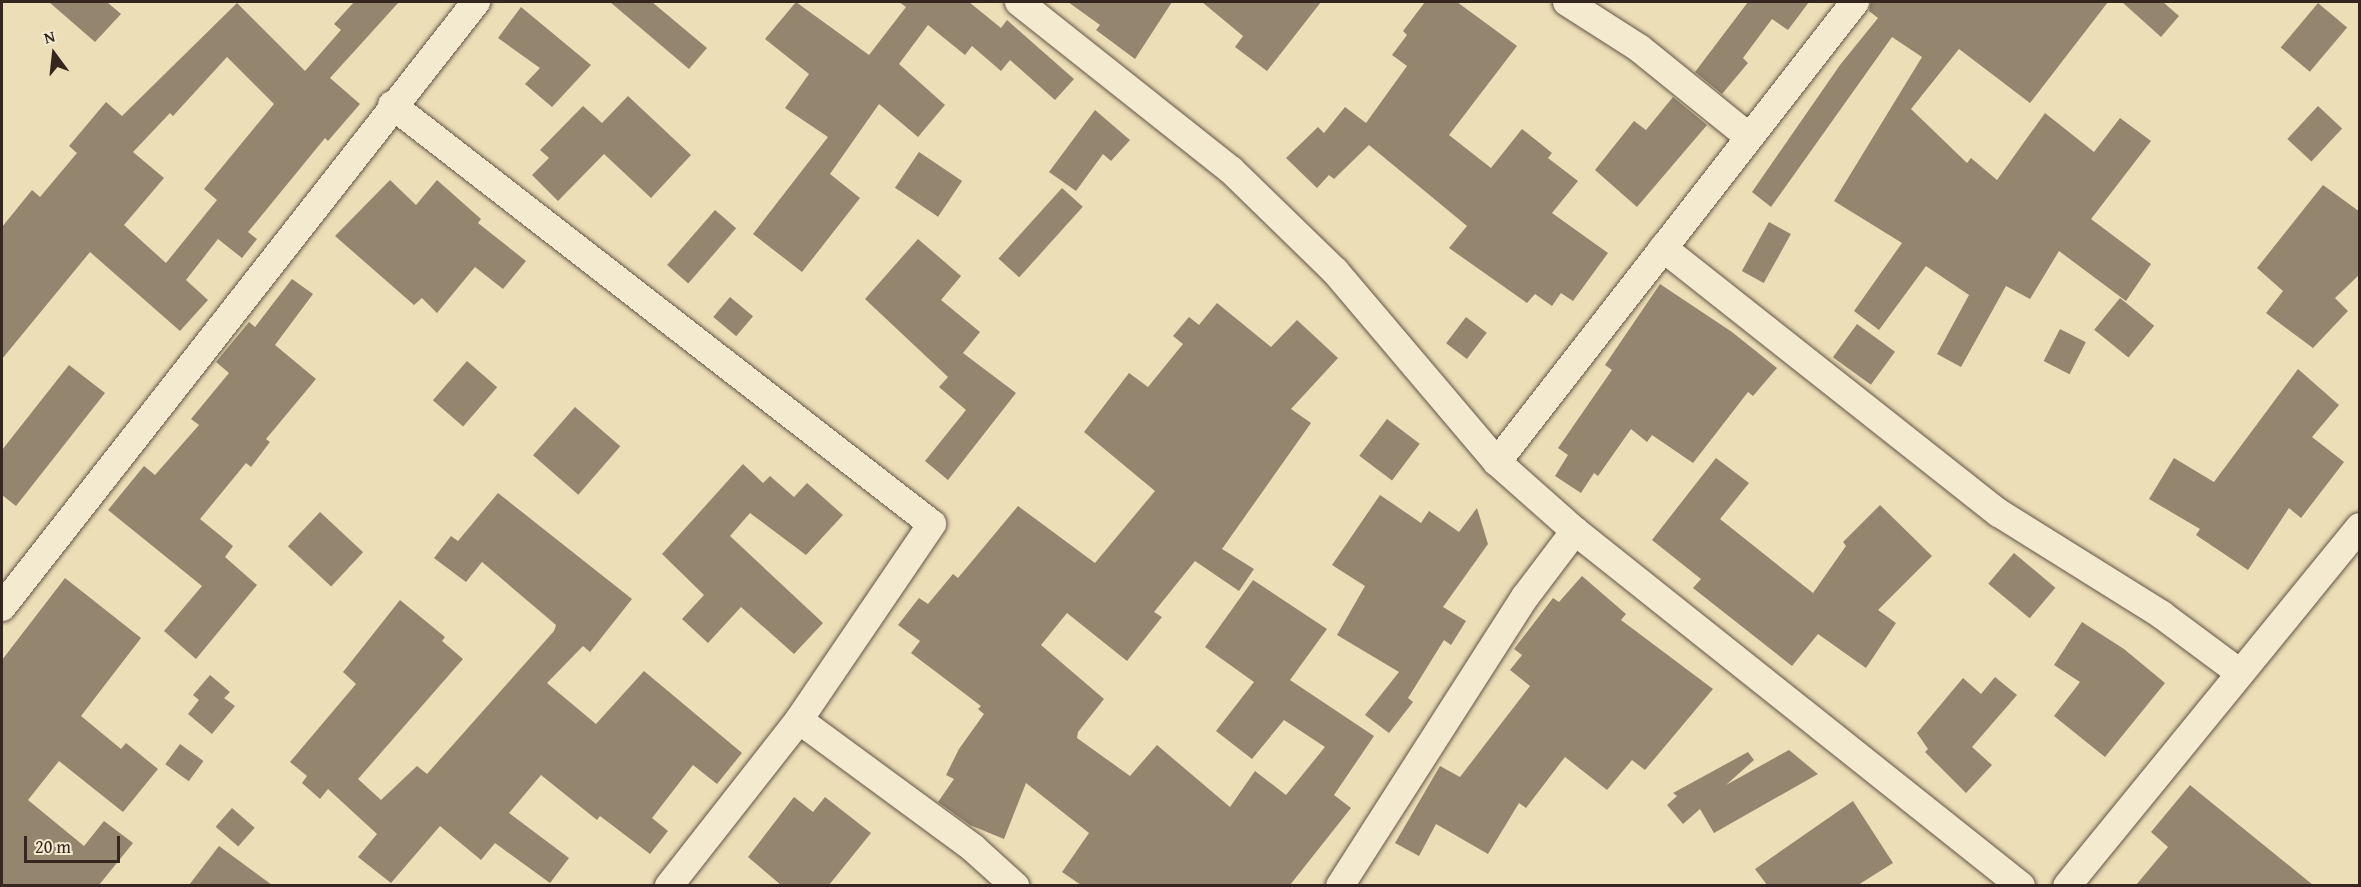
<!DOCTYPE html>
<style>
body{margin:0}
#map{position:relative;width:2361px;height:887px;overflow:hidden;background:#ecdeb6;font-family:"Gentium Book Plus",serif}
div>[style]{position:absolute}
.building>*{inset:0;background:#94866e;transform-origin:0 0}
.roads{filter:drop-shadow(0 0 2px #635446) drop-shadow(0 0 2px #635446)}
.minor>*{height:28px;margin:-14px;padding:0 14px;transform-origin:14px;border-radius:14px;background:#f3ead0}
span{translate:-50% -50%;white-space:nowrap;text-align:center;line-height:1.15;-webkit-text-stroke:4.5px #f3ead0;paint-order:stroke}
.frame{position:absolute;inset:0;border:3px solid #352620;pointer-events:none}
.north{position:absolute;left:24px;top:24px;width:60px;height:60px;-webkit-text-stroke:4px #f3ead0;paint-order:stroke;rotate:345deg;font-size:16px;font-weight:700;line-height:24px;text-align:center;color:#352620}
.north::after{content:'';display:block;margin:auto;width:21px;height:27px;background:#352620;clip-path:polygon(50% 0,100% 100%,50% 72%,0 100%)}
.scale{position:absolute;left:24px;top:836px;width:96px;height:27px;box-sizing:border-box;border:3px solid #352620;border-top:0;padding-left:8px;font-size:18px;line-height:21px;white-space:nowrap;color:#352620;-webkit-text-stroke:4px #f3ead0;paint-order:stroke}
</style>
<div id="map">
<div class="building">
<i style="clip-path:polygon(49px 2px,107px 2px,121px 14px,95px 42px)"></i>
<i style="clip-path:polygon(evenodd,354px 2px,399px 2px,330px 78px,360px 104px,328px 141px,325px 138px,248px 232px,257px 239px,242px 258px,218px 239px,186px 280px,208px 300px,180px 331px,90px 252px,2px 359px,2px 227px,32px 190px,40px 197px,77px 153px,69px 146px,106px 102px,122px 116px,237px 3px,305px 71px,341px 30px,334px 24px,354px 2px,227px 57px,274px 104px,204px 189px,217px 200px,166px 263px,124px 225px,164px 178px,133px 152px,170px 113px,173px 116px,227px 57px)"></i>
<i style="clip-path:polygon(610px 2px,652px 2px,707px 48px,689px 69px)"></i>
<i style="clip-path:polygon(796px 2px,869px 55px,906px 7px,899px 2px,969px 2px,1001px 28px,1007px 20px,1074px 79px,1055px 100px,1010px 60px,1001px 71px,972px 46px,965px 55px,928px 25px,899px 64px,945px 105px,918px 137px,879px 104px,830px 174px,860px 198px,802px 272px,753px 234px,828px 137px,785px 108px,809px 74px,765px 39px)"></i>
<i style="clip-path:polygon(1068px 2px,1172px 2px,1135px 59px,1096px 30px,1100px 25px)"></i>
<i style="clip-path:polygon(1202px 2px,1321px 2px,1267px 71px,1235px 47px,1243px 36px)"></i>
<i style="clip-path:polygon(1425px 2px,1457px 2px,1517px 46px,1449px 135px,1491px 168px,1522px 129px,1552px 153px,1548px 158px,1578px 181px,1552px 213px,1608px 253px,1573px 301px,1561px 293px,1552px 306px,1535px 294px,1527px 303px,1449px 248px,1467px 226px,1369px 145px,1334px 179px,1329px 175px,1317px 188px,1286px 158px,1318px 127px,1324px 133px,1345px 107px,1366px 123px,1407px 66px,1392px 55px,1407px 35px,1403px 31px)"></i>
<i style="clip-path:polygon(1748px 2px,1809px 2px,1788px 30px,1772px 19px,1743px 58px,1748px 63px,1722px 94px,1695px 72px)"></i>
<i style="clip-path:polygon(1871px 2px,2108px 2px,2030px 103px,1959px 49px,1911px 109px,1967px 163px,1971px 158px,1997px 180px,2045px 113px,2094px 152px,2120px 118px,2151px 141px,2091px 219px,2151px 264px,2126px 301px,2059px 251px,2030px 299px,2006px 286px,1961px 367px,1937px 354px,1969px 295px,1926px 266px,1879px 330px,1854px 311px,1902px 243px,1834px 201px,1922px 57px,1892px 37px,1771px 207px,1752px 192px,1840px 65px,1878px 18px,1869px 11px)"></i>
<i style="clip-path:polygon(2122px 2px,2163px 2px,2179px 16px,2161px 37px)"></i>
<i style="left:2318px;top:3px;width:38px;height:58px;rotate:40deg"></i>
<i style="clip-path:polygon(521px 7px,591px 65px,552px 107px,525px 84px,540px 68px,498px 38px)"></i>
<i style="clip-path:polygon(628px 96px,691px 155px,651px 198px,604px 154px,558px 201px,532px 175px,549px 158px,540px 150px,583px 106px,602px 123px)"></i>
<i style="clip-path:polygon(1673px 97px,1707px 125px,1637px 207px,1595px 170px,1634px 121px,1646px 130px)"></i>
<i style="left:2318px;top:106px;width:33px;height:45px;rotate:43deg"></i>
<i style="clip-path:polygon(1095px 110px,1130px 140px,1111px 161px,1103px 154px,1076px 191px,1049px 172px)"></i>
<i style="left:919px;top:152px;width:52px;height:43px;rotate:34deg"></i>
<i style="clip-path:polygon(390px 180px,416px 205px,437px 180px,481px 219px,478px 223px,526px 261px,503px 289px,475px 267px,437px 313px,422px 298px,414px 305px,335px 236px)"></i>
<i style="clip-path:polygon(2323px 185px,2360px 212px,2360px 274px,2335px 298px,2348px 311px,2313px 348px,2266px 313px,2283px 291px,2257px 268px)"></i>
<i style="left:1062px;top:188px;width:28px;height:95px;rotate:42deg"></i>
<i style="left:715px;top:210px;width:28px;height:73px;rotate:41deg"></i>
<i style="left:1769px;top:222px;width:25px;height:56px;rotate:29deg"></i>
<i style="clip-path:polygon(918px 239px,961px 276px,941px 300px,980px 332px,963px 353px,1016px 393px,948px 480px,925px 461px,966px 410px,939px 387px,948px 377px,865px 299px)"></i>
<i style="clip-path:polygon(292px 279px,313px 294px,275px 345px,316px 379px,266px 439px,270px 442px,251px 467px,246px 463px,200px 519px,233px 546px,225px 557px,257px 585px,196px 659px,164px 631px,202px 586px,108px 510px,144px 466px,155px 475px,199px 425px,191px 419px,229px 373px,216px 362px,249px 322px,255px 327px)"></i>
<i style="clip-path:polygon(1660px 284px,1732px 332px,1777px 368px,1753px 396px,1748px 392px,1693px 463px,1652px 435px,1647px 442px,1631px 429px,1598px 476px,1594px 473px,1581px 493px,1555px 476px,1568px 455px,1558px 448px,1612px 370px,1605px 365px)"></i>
<i style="left:730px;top:297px;width:30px;height:26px;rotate:40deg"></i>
<i style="left:2120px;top:298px;width:44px;height:41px;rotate:39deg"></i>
<i style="clip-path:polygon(1217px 303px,1271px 347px,1297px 320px,1338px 358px,1291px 409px,1311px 423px,1222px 549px,1254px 569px,1239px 591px,1195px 561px,1154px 612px,1162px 617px,1127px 661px,1067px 613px,1041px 645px,1104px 699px,1078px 732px,1077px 738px,1130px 776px,1157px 745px,1230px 807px,1255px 771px,1286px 795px,1325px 747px,1284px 720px,1252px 759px,1216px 731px,1254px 682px,1205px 647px,1253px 580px,1327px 629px,1290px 680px,1374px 736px,1334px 795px,1351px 808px,1290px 885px,1081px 885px,1062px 872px,1089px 833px,1026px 783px,1004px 839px,970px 825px,938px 802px,954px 779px,946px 775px,959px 749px,984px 714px,978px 709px,981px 706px,911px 653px,920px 641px,898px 625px,919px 598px,928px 604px,953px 574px,958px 578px,1018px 506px,1095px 563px,1155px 491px,1084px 432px,1129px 373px,1148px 387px,1183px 344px,1173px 336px,1189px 317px,1199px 325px)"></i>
<i style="left:1466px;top:317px;width:26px;height:33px;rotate:37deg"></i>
<i style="left:1857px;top:324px;width:47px;height:41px;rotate:36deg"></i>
<i style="left:2060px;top:329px;width:29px;height:36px;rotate:27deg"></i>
<i style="left:467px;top:361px;width:40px;height:52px;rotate:41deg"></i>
<i style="clip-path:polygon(69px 365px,105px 393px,16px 506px,2px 495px,2px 450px)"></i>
<i style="clip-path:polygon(2298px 369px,2339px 405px,2312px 437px,2344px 462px,2301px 518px,2289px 508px,2248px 570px,2196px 535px,2200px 529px,2149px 499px,2174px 458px,2214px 482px)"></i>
<i style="left:575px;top:407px;width:60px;height:64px;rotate:41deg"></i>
<i style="left:1387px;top:419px;width:41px;height:46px;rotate:37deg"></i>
<i style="clip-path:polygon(1716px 458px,1749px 483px,1720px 519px,1813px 593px,1846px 546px,1843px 542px,1880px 505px,1932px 556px,1878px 610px,1896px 623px,1866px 668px,1818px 634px,1792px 666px,1693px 588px,1701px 579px,1652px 540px)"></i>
<i style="clip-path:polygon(743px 464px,763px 483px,770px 476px,794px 497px,807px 483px,843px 515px,806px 555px,750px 513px,730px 536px,823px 623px,794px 654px,741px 607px,708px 643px,682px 619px,704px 595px,662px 554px)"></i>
<i style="clip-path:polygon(498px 493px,632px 599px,590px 652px,583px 646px,547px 683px,596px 724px,644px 671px,742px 753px,717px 784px,693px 765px,652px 818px,668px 831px,650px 854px,600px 816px,597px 820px,541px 775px,509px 813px,569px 858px,550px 883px,495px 843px,481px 860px,440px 826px,391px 883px,358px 857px,377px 834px,328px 789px,320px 799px,302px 783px,307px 776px,290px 762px,356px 684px,343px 672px,400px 600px,445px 637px,442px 641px,463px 659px,358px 779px,381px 800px,417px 766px,427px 774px,554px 631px,556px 625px,482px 562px,466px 582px,434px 558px,451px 536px,458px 541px)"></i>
<i style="clip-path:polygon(1380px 495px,1421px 523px,1429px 511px,1459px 532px,1477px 508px,1488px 544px,1443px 607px,1466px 621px,1451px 645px,1444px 640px,1408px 698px,1413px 702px,1389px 733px,1365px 715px,1399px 672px,1337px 635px,1365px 586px,1332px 565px)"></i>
<i style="left:320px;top:512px;width:59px;height:47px;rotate:43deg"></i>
<i style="left:2014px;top:553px;width:54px;height:40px;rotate:40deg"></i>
<i style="clip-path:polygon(1582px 576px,1626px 614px,1621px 620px,1713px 689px,1645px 770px,1632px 760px,1607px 790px,1565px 757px,1526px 808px,1519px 803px,1488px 854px,1436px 824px,1419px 856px,1395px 843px,1440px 766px,1460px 777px,1530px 686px,1510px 670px,1522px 655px,1514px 649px,1553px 598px,1559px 602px)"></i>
<i style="clip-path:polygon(65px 578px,141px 638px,81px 716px,121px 749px,126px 743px,158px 769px,123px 812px,59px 761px,28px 800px,84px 846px,104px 821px,133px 843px,99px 885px,2px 885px,2px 660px)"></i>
<i style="clip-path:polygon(2082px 622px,2124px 649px,2165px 683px,2105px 757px,2054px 716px,2080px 682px,2054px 665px)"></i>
<i style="clip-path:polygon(210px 675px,230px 692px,224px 698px,235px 706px,212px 734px,188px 714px,199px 700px,193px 695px)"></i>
<i style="clip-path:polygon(1995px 677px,2017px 695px,1972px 747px,1992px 765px,1966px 793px,1925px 752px,1928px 749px,1917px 733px,1963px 678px,1981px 694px)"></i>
<i style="left:180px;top:744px;width:29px;height:25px;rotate:36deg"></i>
<i style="clip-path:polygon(1789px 750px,1818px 774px,1714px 833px,1700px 809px,1683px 824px,1667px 805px,1677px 796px,1673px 793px,1748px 752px,1754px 760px,1726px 785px)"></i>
<i style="clip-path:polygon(2190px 785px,2207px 799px,2313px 885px,2136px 885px,2168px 847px,2151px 832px)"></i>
<i style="clip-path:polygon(794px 797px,813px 812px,825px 797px,871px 833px,829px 885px,781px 885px,748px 857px)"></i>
<i style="clip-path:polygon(1853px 801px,1893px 863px,1858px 885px,1767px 885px,1755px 869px)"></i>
<i style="left:232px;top:808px;width:30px;height:25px;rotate:41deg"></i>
<i style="clip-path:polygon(219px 846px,272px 885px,189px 885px)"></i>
</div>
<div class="roads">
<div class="minor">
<i style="left:1019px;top:2px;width:270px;rotate:38.4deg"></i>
<i style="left:1231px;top:170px;width:145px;rotate:44.2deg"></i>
<i style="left:1335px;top:271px;width:250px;rotate:49.7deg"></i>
<i style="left:1567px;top:2px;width:85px;rotate:32.6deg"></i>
<i style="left:1639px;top:48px;width:141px;rotate:39deg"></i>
<i style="left:392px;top:105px;width:683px;rotate:37.81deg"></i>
<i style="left:932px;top:524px;width:237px;rotate:124.2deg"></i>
<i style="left:799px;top:720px;width:211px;rotate:128.1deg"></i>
<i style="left:1663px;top:248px;width:428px;rotate:38.3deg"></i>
<i style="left:1999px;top:513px;width:192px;rotate:32deg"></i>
<i style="left:2162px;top:615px;width:97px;rotate:36.6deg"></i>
<i style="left:1575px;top:531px;width:570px;rotate:38.52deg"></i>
<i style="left:2px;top:607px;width:769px;rotate:-51.92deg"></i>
<i style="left:799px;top:720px;width:216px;rotate:36.3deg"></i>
<i style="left:973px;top:848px;width:57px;rotate:42.1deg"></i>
<i style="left:1340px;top:886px;width:343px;rotate:-57.4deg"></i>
<i style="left:1525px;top:597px;width:83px;rotate:-52.9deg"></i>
<i style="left:1575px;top:531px;width:104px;rotate:-138.5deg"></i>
<i style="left:1497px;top:462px;width:583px;rotate:-52.11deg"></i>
<i style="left:2067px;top:886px;width:463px;rotate:-50.8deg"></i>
</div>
</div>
<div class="frame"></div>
<div class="north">N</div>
<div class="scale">20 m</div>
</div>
